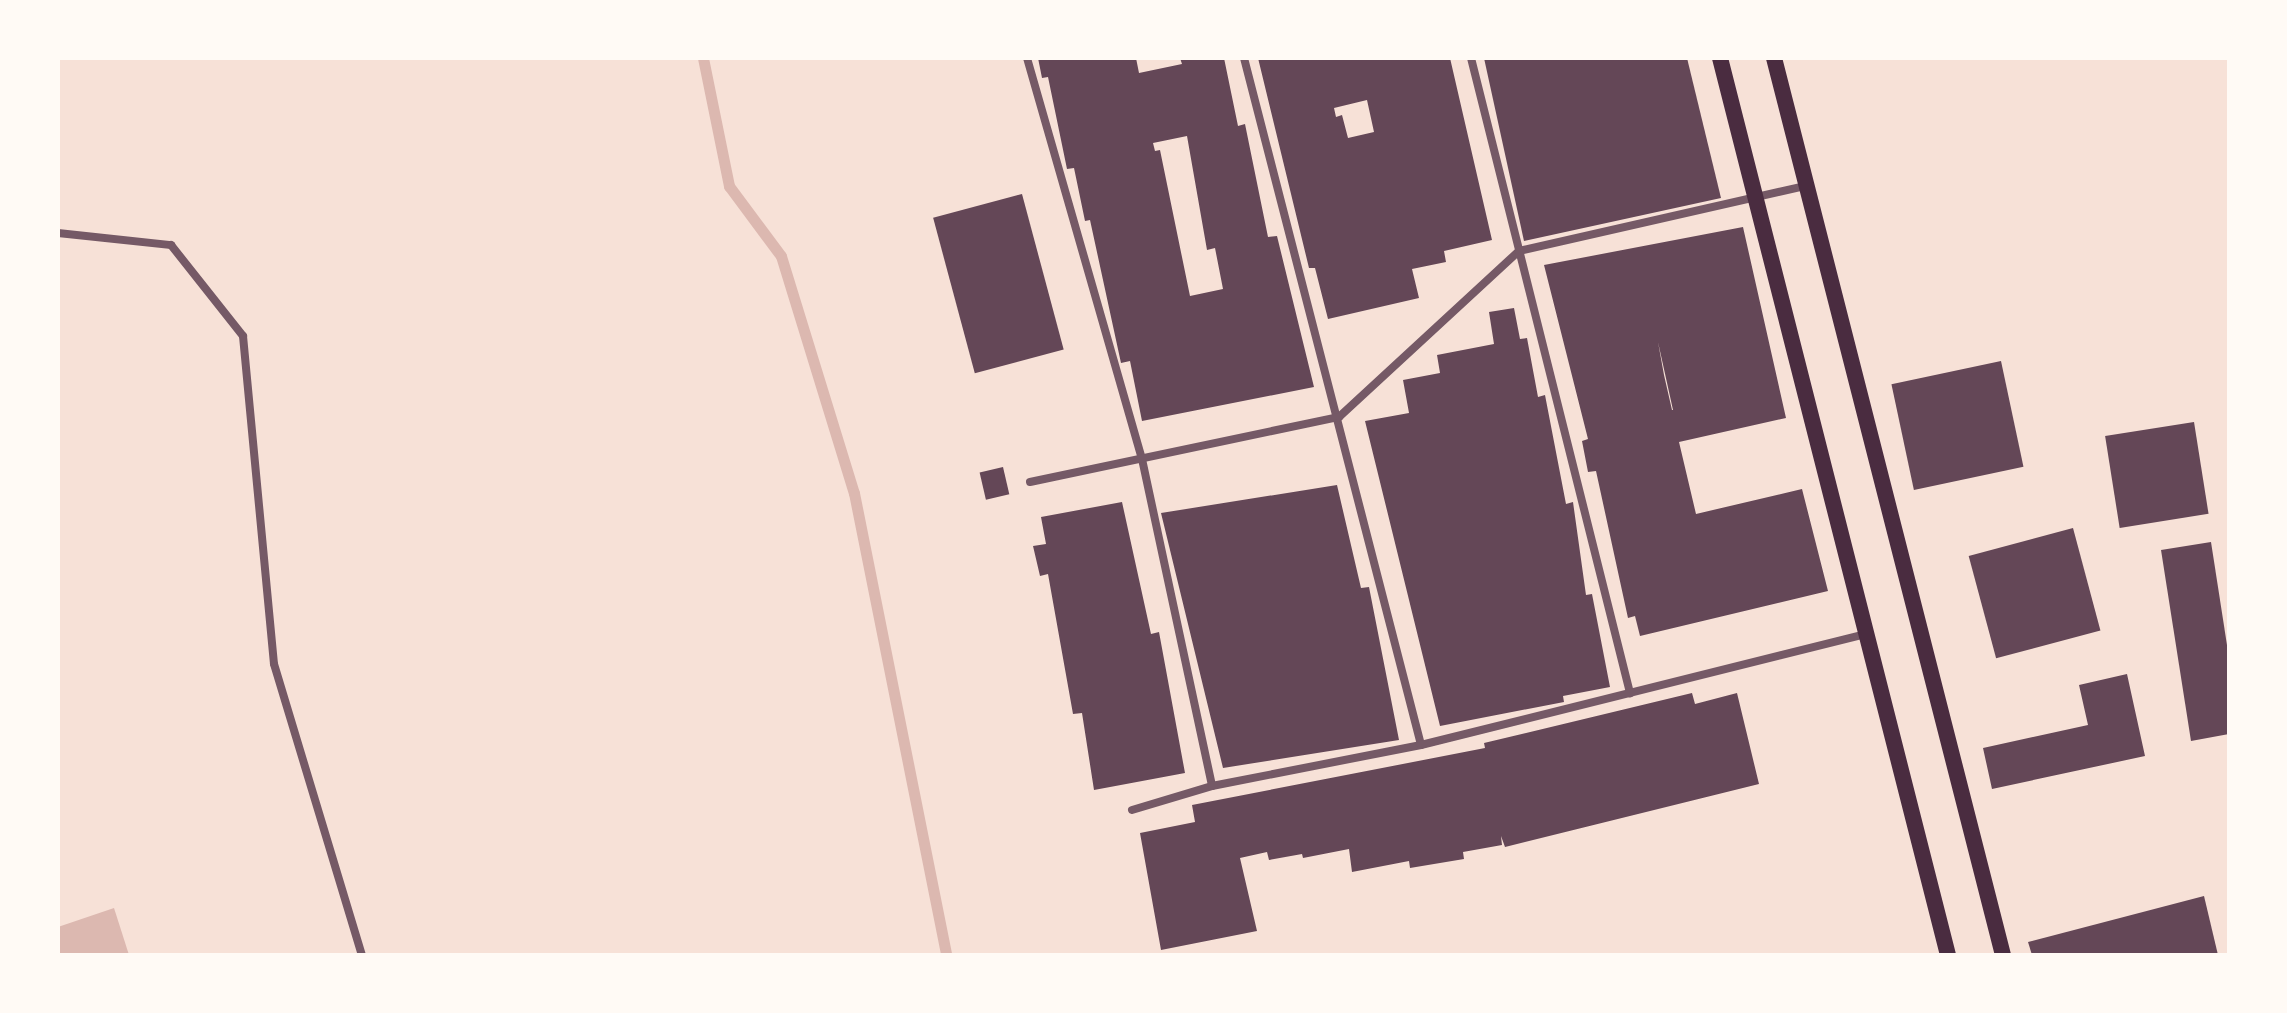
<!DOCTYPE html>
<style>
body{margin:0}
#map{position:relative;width:2287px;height:1013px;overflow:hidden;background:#f7e1d7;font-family:"Varela Round",sans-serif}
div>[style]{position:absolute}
.water>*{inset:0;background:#dcb8b0}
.stream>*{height:11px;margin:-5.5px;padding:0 5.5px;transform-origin:5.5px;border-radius:5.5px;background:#dcb8b0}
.building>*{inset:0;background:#644757;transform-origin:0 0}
.minor>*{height:8px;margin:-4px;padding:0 4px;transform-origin:4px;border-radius:4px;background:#755966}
.secondary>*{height:16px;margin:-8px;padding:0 8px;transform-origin:8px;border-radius:8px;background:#4a2c40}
span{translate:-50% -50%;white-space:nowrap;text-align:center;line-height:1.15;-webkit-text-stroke:6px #fffaf5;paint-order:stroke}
.frame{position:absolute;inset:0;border:60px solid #fffaf5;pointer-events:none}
</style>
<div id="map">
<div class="water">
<i style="clip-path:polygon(114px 908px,129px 955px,58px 955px,58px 927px)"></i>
</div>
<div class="stream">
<i style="left:703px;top:58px;width:131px;rotate:78.5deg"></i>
<i style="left:729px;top:186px;width:87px;rotate:53.4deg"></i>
<i style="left:781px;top:256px;width:248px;rotate:72.9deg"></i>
<i style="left:854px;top:493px;width:471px;rotate:78.7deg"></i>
</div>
<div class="building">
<i style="clip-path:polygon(evenodd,1038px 58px,1136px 58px,1139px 73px,1182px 64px,1180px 58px,1224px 58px,1238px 126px,1245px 124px,1268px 237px,1277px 236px,1314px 387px,1142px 421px,1130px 361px,1121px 363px,1090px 220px,1085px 221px,1074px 168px,1067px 169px,1048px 77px,1042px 78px,1038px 58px,1187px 136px,1207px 250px,1215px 248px,1223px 289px,1190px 296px,1160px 150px,1155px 151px,1153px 143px,1187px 136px)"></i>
<i style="clip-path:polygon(evenodd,1258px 58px,1450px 58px,1492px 240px,1444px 251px,1446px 262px,1412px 269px,1419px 298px,1328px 319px,1315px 268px,1309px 268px,1258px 58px,1367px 100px,1374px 132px,1348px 138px,1342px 115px,1336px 117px,1334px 108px,1367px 100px)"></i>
<i style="clip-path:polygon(1484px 58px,1687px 58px,1721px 198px,1524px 241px)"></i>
<i style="left:1022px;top:194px;width:161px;height:92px;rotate:75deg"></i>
<i style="clip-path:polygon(evenodd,1743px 227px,1786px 418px,1679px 442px,1696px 514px,1802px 489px,1828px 591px,1640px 636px,1635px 616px,1628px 618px,1596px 471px,1588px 472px,1582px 441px,1588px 439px,1544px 265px,1743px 227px,1658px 342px,1673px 410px,1672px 410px,1664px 375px,1658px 342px)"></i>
<i style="clip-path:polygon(1514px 308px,1520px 339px,1527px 338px,1538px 397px,1545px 395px,1566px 504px,1573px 502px,1586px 595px,1592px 594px,1610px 687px,1563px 696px,1564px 702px,1440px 726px,1365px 421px,1409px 413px,1403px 380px,1440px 373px,1437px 355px,1494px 344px,1489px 312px)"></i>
<i style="left:2001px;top:361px;width:108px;height:112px;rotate:78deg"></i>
<i style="left:2194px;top:422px;width:93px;height:90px;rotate:81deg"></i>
<i style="left:1003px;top:467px;width:28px;height:24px;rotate:77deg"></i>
<i style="clip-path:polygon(1337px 485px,1361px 588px,1369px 587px,1399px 740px,1223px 768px,1161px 513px)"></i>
<i style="clip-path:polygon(1122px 502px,1151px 634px,1159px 632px,1185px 773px,1094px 790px,1082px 713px,1073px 714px,1048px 574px,1040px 576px,1033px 546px,1046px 544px,1041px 517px)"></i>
<i style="left:2073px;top:528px;width:106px;height:108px;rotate:75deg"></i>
<i style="clip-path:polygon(2211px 542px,2229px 658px,2229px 734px,2191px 741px,2161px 550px)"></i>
<i style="clip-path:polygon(2127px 674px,2145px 756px,1992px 789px,1983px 748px,2088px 725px,2079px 685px)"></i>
<i style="clip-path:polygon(1692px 693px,1695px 704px,1737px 693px,1759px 784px,1505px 847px,1501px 836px,1502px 845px,1463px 852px,1464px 859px,1410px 868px,1409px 861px,1352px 872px,1349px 849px,1303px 858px,1302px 854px,1269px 860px,1267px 852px,1240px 858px,1257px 931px,1161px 950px,1140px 833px,1195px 822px,1192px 805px,1485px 748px,1484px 743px)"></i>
<i style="clip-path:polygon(2204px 896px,2218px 955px,2032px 955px,2028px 942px)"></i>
</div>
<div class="minor">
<i style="left:1027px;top:58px;width:417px;rotate:74deg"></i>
<i style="left:1142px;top:459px;width:334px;rotate:77.9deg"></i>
<i style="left:1244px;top:58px;width:709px;rotate:75.55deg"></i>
<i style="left:1471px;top:58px;width:655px;rotate:75.94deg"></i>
<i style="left:58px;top:233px;width:114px;rotate:6.1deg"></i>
<i style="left:171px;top:245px;width:116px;rotate:51.6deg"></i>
<i style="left:243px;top:336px;width:329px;rotate:84.6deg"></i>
<i style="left:274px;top:664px;width:304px;rotate:73.2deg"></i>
<i style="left:1030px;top:482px;width:316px;rotate:-11.9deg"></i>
<i style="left:1339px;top:417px;width:245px;rotate:-42.7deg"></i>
<i style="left:1519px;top:251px;width:294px;rotate:-12.8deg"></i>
<i style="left:1132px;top:810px;width:84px;rotate:-16.7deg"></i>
<i style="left:1212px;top:786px;width:213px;rotate:-11.1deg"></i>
<i style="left:1421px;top:745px;width:459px;rotate:-14deg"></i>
</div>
<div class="secondary">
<i style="left:1720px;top:58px;width:926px;rotate:75.74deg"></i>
<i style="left:1774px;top:58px;width:926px;rotate:75.68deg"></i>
</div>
<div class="frame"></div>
</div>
